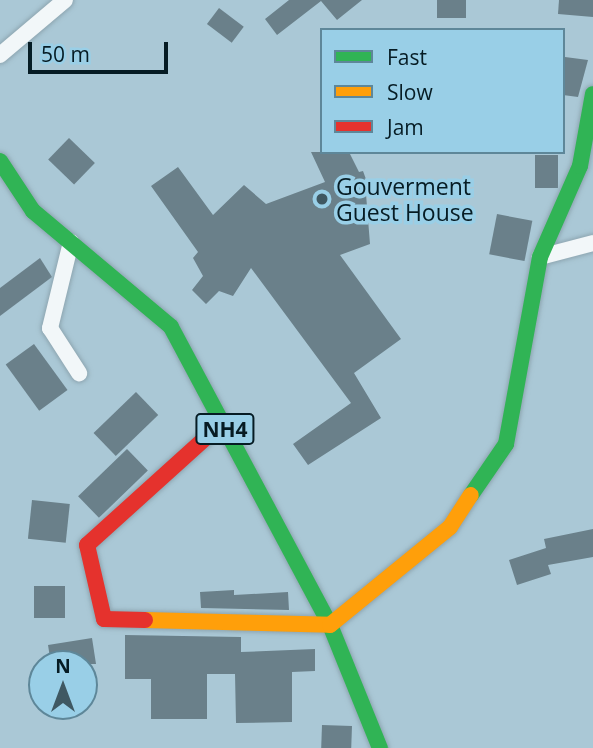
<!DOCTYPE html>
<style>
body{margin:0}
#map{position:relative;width:593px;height:748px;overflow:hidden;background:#aac8d6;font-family:"Open Sans",sans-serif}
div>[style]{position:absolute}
.building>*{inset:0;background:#6a808a;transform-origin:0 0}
.roads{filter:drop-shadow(0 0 2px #8da5b0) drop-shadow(0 0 2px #8da5b0)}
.street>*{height:16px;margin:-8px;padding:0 8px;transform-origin:8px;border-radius:8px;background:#f2f7f9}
.fast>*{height:16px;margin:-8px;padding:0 8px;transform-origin:8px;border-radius:8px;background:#30b455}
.slow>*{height:16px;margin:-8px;padding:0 8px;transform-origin:8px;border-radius:8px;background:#ff9f0a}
.jam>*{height:16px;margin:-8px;padding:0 8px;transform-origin:8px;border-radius:8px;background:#e5322d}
.dots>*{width:19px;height:19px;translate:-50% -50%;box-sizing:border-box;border:4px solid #99cfe7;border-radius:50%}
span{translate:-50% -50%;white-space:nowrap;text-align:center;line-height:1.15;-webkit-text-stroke:7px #99cfe7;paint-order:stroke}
.shield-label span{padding:2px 5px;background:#99cfe7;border:2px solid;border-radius:5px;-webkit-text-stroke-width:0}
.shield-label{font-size:21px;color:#061c24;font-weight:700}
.poi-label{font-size:23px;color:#061c24}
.left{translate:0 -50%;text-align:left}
.legend{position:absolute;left:320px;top:28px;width:245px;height:126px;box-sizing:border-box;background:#99cfe7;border:2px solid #5e8799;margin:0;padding:9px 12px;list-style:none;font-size:21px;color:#061c24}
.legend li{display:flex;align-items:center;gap:14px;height:35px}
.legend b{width:35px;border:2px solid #5e8799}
.north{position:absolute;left:28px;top:650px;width:70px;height:70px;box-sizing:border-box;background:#99cfe7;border:2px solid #5e8799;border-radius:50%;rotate:0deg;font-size:19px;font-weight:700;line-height:28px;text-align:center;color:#061c24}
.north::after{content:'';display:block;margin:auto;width:24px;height:32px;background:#3f5862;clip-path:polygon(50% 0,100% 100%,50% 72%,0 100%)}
.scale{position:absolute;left:28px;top:42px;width:140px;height:32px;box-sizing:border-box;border:4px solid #061c24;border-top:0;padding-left:9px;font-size:21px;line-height:24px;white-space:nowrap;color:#061c24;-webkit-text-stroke:5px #99cfe7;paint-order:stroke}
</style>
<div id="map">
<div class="building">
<i style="clip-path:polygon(289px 0,362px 0,337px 20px,321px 1px,277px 35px,265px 19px)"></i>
<i style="left:437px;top:0;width:29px;height:18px"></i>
<i style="clip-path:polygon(559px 0,593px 0,593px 17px,558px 14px)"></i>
<i style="left:219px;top:8px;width:31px;height:20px;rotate:37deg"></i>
<i style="clip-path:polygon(565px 57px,588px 60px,578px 97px,563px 95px)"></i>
<i style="left:69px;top:138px;width:36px;height:30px;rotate:44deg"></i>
<i style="clip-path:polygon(311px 152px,349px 152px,359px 172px,363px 171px,371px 193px,366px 194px,370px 244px,340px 255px,401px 339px,354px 373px,381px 418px,308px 465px,293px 444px,351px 403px,251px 268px,233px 296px,219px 291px,206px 304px,192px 290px,203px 276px,193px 258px,198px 252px,151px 186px,178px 167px,213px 215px,244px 185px,266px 204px,325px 182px)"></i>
<i style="left:535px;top:155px;width:23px;height:33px"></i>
<i style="left:497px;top:214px;width:36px;height:41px;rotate:11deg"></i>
<i style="clip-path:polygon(40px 258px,52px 277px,0 316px,0 288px)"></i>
<i style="left:34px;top:344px;width:57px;height:35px;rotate:54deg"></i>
<i style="left:136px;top:392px;width:32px;height:59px;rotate:46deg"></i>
<i style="left:127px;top:449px;width:30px;height:68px;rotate:46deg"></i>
<i style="left:32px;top:500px;width:38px;height:39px;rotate:6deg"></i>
<i style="clip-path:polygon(593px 529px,593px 557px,548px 565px,551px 574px,517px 585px,509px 560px,546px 548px,544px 539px)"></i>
<i style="left:34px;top:586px;width:31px;height:32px"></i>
<i style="clip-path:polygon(234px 590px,234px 595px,288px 592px,289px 610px,201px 608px,200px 592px)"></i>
<i style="clip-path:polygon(125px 635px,241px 637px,241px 652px,315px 649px,315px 671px,292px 672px,292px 722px,236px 723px,235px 674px,207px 674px,207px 719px,151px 719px,151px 679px,125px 679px)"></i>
<i style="clip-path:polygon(92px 638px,96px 664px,51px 664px,48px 645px)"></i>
<i style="left:322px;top:725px;width:30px;height:23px;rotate:2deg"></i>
</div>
<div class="roads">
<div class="street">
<i style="left:0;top:55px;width:85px;rotate:-40.2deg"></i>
<i style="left:71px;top:242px;width:89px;rotate:103.7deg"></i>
<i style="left:50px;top:328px;width:54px;rotate:57.2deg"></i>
<i style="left:540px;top:257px;width:55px;rotate:-14.8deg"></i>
</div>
<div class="fast">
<i style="left:0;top:161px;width:60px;rotate:56.6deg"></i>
<i style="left:33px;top:211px;width:180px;rotate:40deg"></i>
<i style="left:171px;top:327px;width:338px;rotate:61.9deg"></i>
<i style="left:330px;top:625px;width:133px;rotate:67.9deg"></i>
<i style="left:471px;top:495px;width:62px;rotate:-55.5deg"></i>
<i style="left:506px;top:444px;width:190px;rotate:-79.7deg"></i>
<i style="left:540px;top:257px;width:99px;rotate:-66.3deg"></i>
<i style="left:580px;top:166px;width:73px;rotate:-79.8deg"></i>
</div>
<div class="slow">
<i style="left:145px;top:620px;width:185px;rotate:1.5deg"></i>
<i style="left:330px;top:625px;width:155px;rotate:-39.2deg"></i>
<i style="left:450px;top:527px;width:38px;rotate:-57deg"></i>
</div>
<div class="jam">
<i style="left:145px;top:620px;width:41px;rotate:-178.6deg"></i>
<i style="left:104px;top:619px;width:76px;rotate:-102.9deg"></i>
<i style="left:87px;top:545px;width:182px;rotate:-42.1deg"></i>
</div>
</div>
<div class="dots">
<i style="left:322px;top:199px;background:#3f5862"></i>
</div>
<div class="shield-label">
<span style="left:225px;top:429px">NH4</span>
</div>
<div class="poi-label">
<span class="left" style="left:336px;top:199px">Gouverment<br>Guest House</span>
</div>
<ul class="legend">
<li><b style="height:9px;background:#30b455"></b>Fast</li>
<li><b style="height:9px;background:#ff9f0a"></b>Slow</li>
<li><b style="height:9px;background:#e5322d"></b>Jam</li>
</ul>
<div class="north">N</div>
<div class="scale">50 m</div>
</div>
